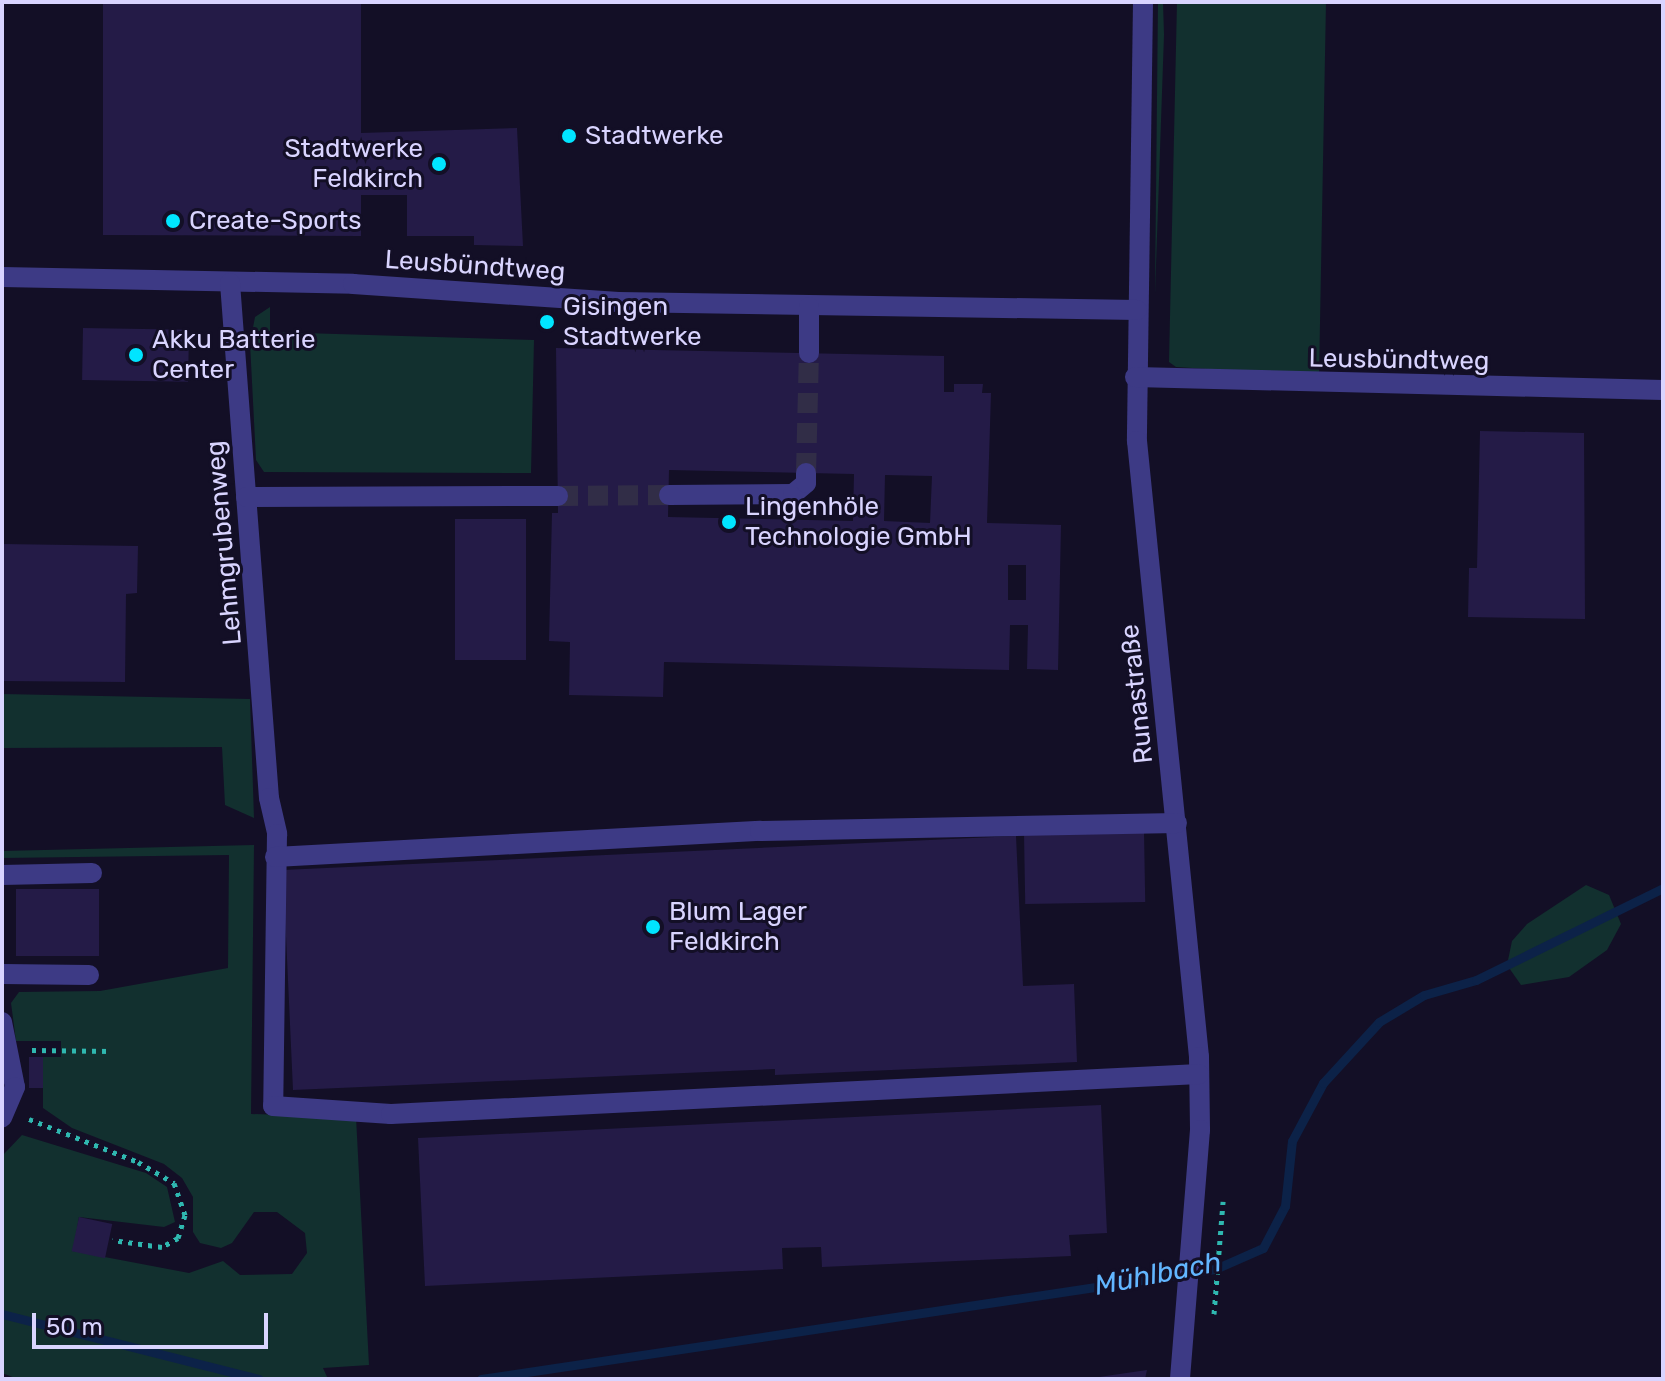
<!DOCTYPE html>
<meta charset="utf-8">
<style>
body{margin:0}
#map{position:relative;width:1665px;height:1381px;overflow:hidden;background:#130f26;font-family:Rubik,sans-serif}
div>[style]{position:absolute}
.green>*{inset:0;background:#12302f}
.stream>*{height:9px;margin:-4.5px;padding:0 4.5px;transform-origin:4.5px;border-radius:4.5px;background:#0c2248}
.building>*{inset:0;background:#241b47;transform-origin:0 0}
.minor-tunnel>*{height:20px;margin-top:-10px;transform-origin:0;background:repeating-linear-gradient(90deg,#312d47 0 20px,transparent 0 30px)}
.path>*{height:5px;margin-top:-2.5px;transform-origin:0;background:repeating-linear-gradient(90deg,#2fb8b0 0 4px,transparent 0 10px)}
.minor>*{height:20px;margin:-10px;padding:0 10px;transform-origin:10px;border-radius:10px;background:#3d3a85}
.dots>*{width:22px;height:22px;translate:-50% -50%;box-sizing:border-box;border:4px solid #130f26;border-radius:50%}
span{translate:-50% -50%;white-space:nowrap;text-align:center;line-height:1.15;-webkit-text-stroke:6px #130f26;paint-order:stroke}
.poi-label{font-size:26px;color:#d9d4ff}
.left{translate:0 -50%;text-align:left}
.right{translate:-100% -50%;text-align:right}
.street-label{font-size:26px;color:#d9d4ff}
.water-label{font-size:28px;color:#62b6ff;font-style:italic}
.frame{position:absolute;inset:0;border:4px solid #d9d4ff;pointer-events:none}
.scale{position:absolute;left:32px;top:1313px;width:236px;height:36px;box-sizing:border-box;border:4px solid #d9d4ff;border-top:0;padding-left:10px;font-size:24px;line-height:28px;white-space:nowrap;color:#d9d4ff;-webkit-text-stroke:6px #130f26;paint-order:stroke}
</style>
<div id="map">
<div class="green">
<i style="clip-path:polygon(1158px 2px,1163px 2px,1164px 35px,1155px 294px)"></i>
<i style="clip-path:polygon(1177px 2px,1326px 2px,1319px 376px,1176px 367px,1169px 362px)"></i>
<i style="clip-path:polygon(270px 307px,270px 332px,534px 340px,531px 473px,264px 472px,256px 460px,250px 343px,255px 317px)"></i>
<i style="clip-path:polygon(2px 694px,250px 699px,254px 818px,225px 805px,222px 747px,2px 748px)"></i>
<i style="clip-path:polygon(254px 845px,251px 1114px,356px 1117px,369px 1365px,323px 1368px,328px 1379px,18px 1379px,2px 1373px,2px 1156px,22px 1135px,146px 1173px,167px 1187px,175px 1222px,164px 1227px,79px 1217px,73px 1251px,189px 1273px,223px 1261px,240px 1275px,292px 1274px,307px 1253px,305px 1233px,277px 1212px,254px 1212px,232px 1243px,221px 1248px,200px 1243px,193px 1232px,193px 1197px,182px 1178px,164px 1164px,72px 1128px,43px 1108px,43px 1057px,61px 1057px,61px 1041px,16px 1041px,11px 1003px,19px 992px,100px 991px,228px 968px,229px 855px,2px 858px,2px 851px)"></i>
<i style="clip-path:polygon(1586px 885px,1609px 895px,1621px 924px,1607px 950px,1569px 977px,1521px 985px,1507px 965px,1512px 941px,1527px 924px)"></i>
</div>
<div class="stream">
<i style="left:2px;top:1314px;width:265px;rotate:14.2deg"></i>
<i style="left:481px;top:1379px;width:742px;rotate:-8.52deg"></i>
<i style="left:1215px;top:1269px;width:52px;rotate:-23.6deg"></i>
<i style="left:1263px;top:1248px;width:47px;rotate:-62.4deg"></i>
<i style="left:1285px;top:1206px;width:65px;rotate:-83.9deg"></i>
<i style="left:1292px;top:1141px;width:66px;rotate:-61.9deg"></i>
<i style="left:1323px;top:1083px;width:83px;rotate:-47.4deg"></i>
<i style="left:1379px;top:1022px;width:52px;rotate:-31deg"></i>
<i style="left:1424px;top:995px;width:54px;rotate:-16.1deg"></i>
<i style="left:1476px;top:980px;width:208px;rotate:-26.2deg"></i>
</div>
<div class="building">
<i style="clip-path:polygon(103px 2px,361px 2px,361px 133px,517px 128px,523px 246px,474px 245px,474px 236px,407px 236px,407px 195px,361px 195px,361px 236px,103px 235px)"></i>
<i style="left:83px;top:328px;width:106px;height:52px;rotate:1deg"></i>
<i style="clip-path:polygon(evenodd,556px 348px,944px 356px,944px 392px,954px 392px,954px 384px,983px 384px,982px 393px,991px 393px,987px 523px,1061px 525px,1058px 670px,1027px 669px,1028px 625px,1010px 625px,1009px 670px,664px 662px,663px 697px,569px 695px,570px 642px,549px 641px,552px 513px,558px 513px,556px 348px,669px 470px,854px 474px,853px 521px,668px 517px,669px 470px,556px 348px,885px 475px,932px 476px,930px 523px,884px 521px,885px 475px,556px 348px,1008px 565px,1026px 565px,1026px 600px,1008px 600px,1008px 565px)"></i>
<i style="clip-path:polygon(1480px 431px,1584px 433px,1585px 619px,1468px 617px,1469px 568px,1477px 568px)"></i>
<i style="left:455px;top:519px;width:71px;height:141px"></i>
<i style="clip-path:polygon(2px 544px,138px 546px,137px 593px,126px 594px,125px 682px,2px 681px)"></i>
<i style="left:1144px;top:832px;width:70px;height:120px;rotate:89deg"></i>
<i style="clip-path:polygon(1016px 836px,1023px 986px,1074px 984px,1077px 1062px,775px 1075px,775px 1069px,293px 1090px,283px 870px)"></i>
<i style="left:16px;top:889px;width:83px;height:67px"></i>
<i style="left:43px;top:1057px;width:31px;height:14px;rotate:90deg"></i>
<i style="clip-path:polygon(1101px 1105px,1107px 1233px,1069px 1235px,1071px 1256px,822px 1267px,821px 1247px,782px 1248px,783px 1269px,425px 1286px,418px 1138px)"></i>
<i style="left:79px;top:1217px;width:34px;height:35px;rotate:12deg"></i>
<i style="clip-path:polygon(1147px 1370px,1145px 1379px,1099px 1379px,1099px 1377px)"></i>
</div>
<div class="minor-tunnel">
<i style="left:806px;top:473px;width:120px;rotate:-88.6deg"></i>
<i style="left:558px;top:496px;width:111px;rotate:-0.5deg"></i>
</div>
<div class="path">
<i style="left:32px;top:1050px;width:79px;rotate:0.7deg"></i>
<i style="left:29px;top:1119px;width:117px;rotate:21.5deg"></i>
<i style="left:138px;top:1162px;width:42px;rotate:30.3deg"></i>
<i style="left:174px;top:1183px;width:34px;rotate:71deg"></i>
<i style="left:185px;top:1215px;width:24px;rotate:107deg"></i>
<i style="left:178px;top:1238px;width:18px;rotate:151deg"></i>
<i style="left:162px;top:1247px;width:50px;rotate:-172deg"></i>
<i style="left:1214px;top:1314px;width:113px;rotate:-85.4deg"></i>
</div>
<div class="minor">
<i style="left:1143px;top:2px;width:439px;rotate:90.8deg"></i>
<i style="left:1137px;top:441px;width:619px;rotate:84.25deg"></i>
<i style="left:1199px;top:1057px;width:73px;rotate:89.2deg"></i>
<i style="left:1200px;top:1130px;width:250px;rotate:94.6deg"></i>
<i style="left:2px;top:277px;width:351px;rotate:1.1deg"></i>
<i style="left:353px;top:284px;width:266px;rotate:3.9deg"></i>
<i style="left:618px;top:302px;width:519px;rotate:0.88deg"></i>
<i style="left:230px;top:283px;width:516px;rotate:85.67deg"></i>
<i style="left:269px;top:798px;width:37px;rotate:77deg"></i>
<i style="left:277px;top:834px;width:272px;rotate:90.8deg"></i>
<i style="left:273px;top:1106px;width:118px;rotate:3.9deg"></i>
<i style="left:391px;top:1114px;width:809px;rotate:-2.83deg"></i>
<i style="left:809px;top:353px;width:46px;rotate:-90deg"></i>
<i style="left:1135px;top:377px;width:528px;rotate:1.41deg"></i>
<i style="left:669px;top:495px;width:124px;rotate:-0.5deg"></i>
<i style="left:793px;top:494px;width:17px;rotate:-40deg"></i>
<i style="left:806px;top:483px;width:10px;rotate:-90deg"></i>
<i style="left:246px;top:497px;width:312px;rotate:-0.2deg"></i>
<i style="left:275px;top:857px;width:486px;rotate:-3.1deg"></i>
<i style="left:760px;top:831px;width:417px;rotate:-1.1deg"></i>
<i style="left:2px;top:875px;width:90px;rotate:-1.3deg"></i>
<i style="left:2px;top:974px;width:87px;rotate:0.7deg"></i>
<i style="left:2px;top:1022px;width:66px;rotate:78.7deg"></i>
<i style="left:15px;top:1087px;width:33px;rotate:113deg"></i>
</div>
<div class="dots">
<i style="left:569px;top:136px;background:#00e5ff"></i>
<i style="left:439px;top:164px;background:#00e5ff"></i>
<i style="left:173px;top:221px;background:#00e5ff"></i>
<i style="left:547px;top:322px;background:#00e5ff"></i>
<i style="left:136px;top:355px;background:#00e5ff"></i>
<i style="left:729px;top:522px;background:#00e5ff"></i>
<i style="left:653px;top:927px;background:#00e5ff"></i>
</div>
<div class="poi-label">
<span class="left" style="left:585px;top:136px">Stadtwerke</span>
<span class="right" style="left:423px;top:164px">Stadtwerke<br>Feldkirch</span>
<span class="left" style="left:189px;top:221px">Create-Sports</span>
<span class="left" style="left:563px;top:322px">Gisingen<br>Stadtwerke</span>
<span class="left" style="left:152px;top:355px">Akku Batterie<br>Center</span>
<span class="left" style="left:745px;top:522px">Lingenhöle<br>Technologie GmbH</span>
<span class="left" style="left:669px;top:927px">Blum Lager<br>Feldkirch</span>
</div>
<div class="street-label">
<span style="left:475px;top:266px;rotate:4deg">Leusbündtweg</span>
<span style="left:1399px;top:360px;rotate:1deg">Leusbündtweg</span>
<span style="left:224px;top:543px;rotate:-95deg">Lehmgrubenweg</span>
<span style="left:1137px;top:694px;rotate:-96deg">Runastraße</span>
</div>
<div class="water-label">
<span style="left:1158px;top:1274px;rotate:-11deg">Mühlbach</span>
</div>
<div class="frame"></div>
<div class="scale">50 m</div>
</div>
